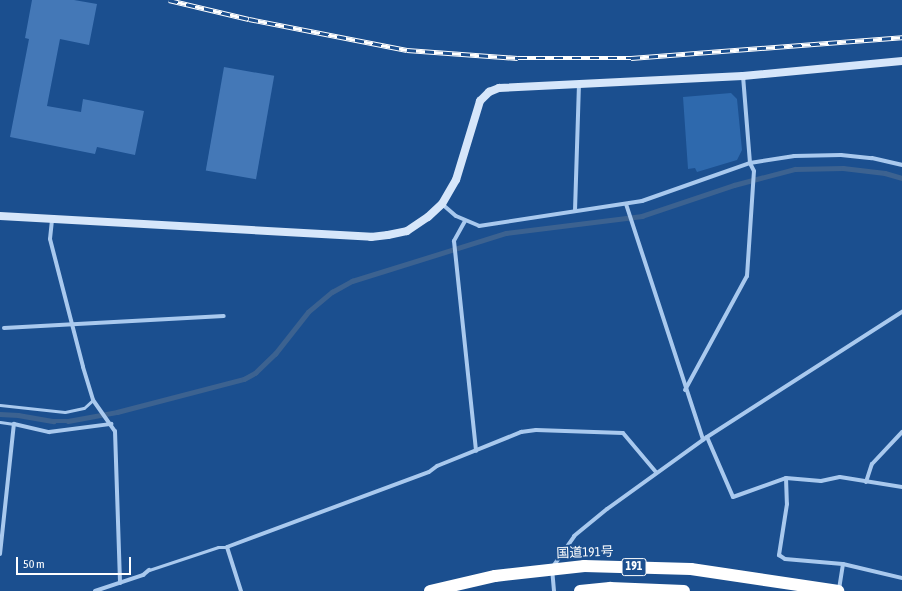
<!DOCTYPE html>
<meta charset="utf-8">
<style>
body{margin:0}
#map{position:relative;width:902px;height:591px;overflow:hidden;background:#1b4f8f;font-family:"Asap Condensed","Noto Sans JP",sans-serif}
div>[style]{position:absolute}
.green>*{inset:0;background:#2e69ad}
.stream>*{height:4.5px;margin:-2.25px;padding:0 2.25px;transform-origin:2.25px;border-radius:2.25px;background:#3c6290}
.building>*{inset:0;background:#4478b7;transform-origin:0 0}
.lane>*{height:3px;margin:-1.5px;padding:0 1.5px;transform-origin:1.5px;border-radius:1.5px;background:#a9c9ee}
.street>*{height:4px;margin:-2px;padding:0 2px;transform-origin:2px;border-radius:2px;background:#a9c9ee}
.secondary>*{height:8px;margin:-4px;padding:0 4px;transform-origin:4px;border-radius:4px;background:#d6e6fa}
.highway>*{height:12px;margin:-6px;padding:0 6px;transform-origin:6px;border-radius:6px;background:#fff}
.rail>*{height:4.5px;margin-top:-2.25px;transform-origin:0;background:repeating-linear-gradient(90deg,#1b4f8f 0 9px,#fff 0 18px);box-sizing:border-box;border-block:1px solid #fff}
span{translate:-50% -50%;white-space:nowrap;text-align:center;line-height:1.15;-webkit-text-stroke:4px #1b4f8f;paint-order:stroke}
.shield-label span{padding:1px 3px;background:#1b4f8f;border:1px solid;border-radius:3px;-webkit-text-stroke-width:0}
.shield-label{font-size:12px;color:#fff;font-weight:700}
.street-label{font-size:13px;color:#fff}
.scale{position:absolute;left:16px;top:557px;width:115px;height:18px;box-sizing:border-box;border:2px solid #fff;border-top:0;padding-left:5px;font-size:12px;line-height:14px;white-space:nowrap;color:#fff;-webkit-text-stroke:3px #1b4f8f;paint-order:stroke}
</style>
<div id="map">
<div class="green">
<i style="clip-path:polygon(731px 93px,737px 99px,742px 150px,737px 160px,697px 172px,695px 168px,688px 169px,683px 97px)"></i>
</div>
<div class="stream">
<i style="left:0;top:414px;width:18px;rotate:3deg"></i>
<i style="left:18px;top:415px;width:36px;rotate:10deg"></i>
<i style="left:53px;top:421px;width:15px"></i>
<i style="left:68px;top:421px;width:50px;rotate:-10.4deg"></i>
<i style="left:117px;top:412px;width:131px;rotate:-14.6deg"></i>
<i style="left:244px;top:379px;width:13px;rotate:-29deg"></i>
<i style="left:255px;top:373px;width:28px;rotate:-44deg"></i>
<i style="left:275px;top:354px;width:53px;rotate:-51.8deg"></i>
<i style="left:308px;top:312px;width:31px;rotate:-40deg"></i>
<i style="left:332px;top:292px;width:23px;rotate:-29deg"></i>
<i style="left:352px;top:281px;width:161px;rotate:-17.3deg"></i>
<i style="left:506px;top:233px;width:137px;rotate:-7.1deg"></i>
<i style="left:642px;top:216px;width:97px;rotate:-18.6deg"></i>
<i style="left:734px;top:185px;width:63px;rotate:-14.7deg"></i>
<i style="left:795px;top:169px;width:48px;rotate:-1.2deg"></i>
<i style="left:843px;top:168px;width:42px;rotate:6.8deg"></i>
<i style="left:885px;top:173px;width:18px;rotate:16deg"></i>
</div>
<div class="building">
<i style="clip-path:polygon(32px 0,74px 0,97px 4px,89px 45px,60px 39px,47px 106px,81px 112px,83px 99px,144px 111px,135px 155px,97px 147px,95px 154px,10px 137px,29px 39px,25px 38px)"></i>
<i style="left:224px;top:67px;width:51px;height:105px;rotate:10deg"></i>
</div>
<div class="lane">
<i style="left:0;top:405px;width:65px;rotate:6.1deg"></i>
<i style="left:65px;top:412px;width:19px;rotate:-12deg"></i>
<i style="left:84px;top:408px;width:12px;rotate:-42deg"></i>
<i style="left:0;top:422px;width:14px;rotate:8deg"></i>
<i style="left:149px;top:570px;width:73px;rotate:-18.4deg"></i>
<i style="left:218px;top:547px;width:9px"></i>
</div>
<div class="street">
<i style="left:442px;top:204px;width:18px;rotate:41deg"></i>
<i style="left:456px;top:216px;width:25px;rotate:23deg"></i>
<i style="left:479px;top:226px;width:165px;rotate:-8.7deg"></i>
<i style="left:642px;top:201px;width:114px;rotate:-19.4deg"></i>
<i style="left:750px;top:163px;width:45px;rotate:-9deg"></i>
<i style="left:794px;top:156px;width:47px;rotate:-1.2deg"></i>
<i style="left:841px;top:155px;width:31px;rotate:6deg"></i>
<i style="left:872px;top:158px;width:31px;rotate:13deg"></i>
<i style="left:626px;top:204px;width:248px;rotate:71.9deg"></i>
<i style="left:575px;top:211px;width:126px;rotate:-88.2deg"></i>
<i style="left:52px;top:220px;width:19px;rotate:96deg"></i>
<i style="left:50px;top:239px;width:132px;rotate:75.5deg"></i>
<i style="left:83px;top:367px;width:34px;rotate:73deg"></i>
<i style="left:93px;top:400px;width:38px;rotate:55deg"></i>
<i style="left:115px;top:431px;width:152px;rotate:88.1deg"></i>
<i style="left:465px;top:221px;width:23px;rotate:119deg"></i>
<i style="left:454px;top:241px;width:211px;rotate:84deg"></i>
<i style="left:4px;top:328px;width:220px;rotate:-3.1deg"></i>
<i style="left:685px;top:390px;width:130px;rotate:-61.5deg"></i>
<i style="left:747px;top:276px;width:105px;rotate:-86.2deg"></i>
<i style="left:754px;top:171px;width:9px;rotate:-117deg"></i>
<i style="left:750px;top:163px;width:87px;rotate:-94.6deg"></i>
<i style="left:707px;top:437px;width:65px;rotate:66.6deg"></i>
<i style="left:733px;top:497px;width:56px;rotate:-19.7deg"></i>
<i style="left:786px;top:478px;width:35px;rotate:5deg"></i>
<i style="left:821px;top:481px;width:19px;rotate:-12deg"></i>
<i style="left:840px;top:477px;width:63px;rotate:9.2deg"></i>
<i style="left:786px;top:478px;width:26px;rotate:88deg"></i>
<i style="left:787px;top:504px;width:52px;rotate:98.9deg"></i>
<i style="left:779px;top:555px;width:7px;rotate:34deg"></i>
<i style="left:785px;top:559px;width:58px;rotate:4.9deg"></i>
<i style="left:843px;top:564px;width:25px;rotate:99deg"></i>
<i style="left:866px;top:482px;width:19px;rotate:-72deg"></i>
<i style="left:872px;top:464px;width:44px;rotate:-46.8deg"></i>
<i style="left:0;top:554px;width:131px;rotate:-83.9deg"></i>
<i style="left:14px;top:424px;width:36px;rotate:13deg"></i>
<i style="left:49px;top:432px;width:63px;rotate:-7.4deg"></i>
<i style="left:843px;top:564px;width:61px;rotate:13.3deg"></i>
<i style="left:95px;top:591px;width:51px;rotate:-18.4deg"></i>
<i style="left:143px;top:575px;width:8px;rotate:-40deg"></i>
<i style="left:241px;top:591px;width:46px;rotate:-107.7deg"></i>
<i style="left:227px;top:547px;width:215px;rotate:-20.4deg"></i>
<i style="left:429px;top:472px;width:10px;rotate:-37deg"></i>
<i style="left:437px;top:466px;width:91px;rotate:-22deg"></i>
<i style="left:521px;top:432px;width:15px;rotate:-8deg"></i>
<i style="left:536px;top:430px;width:87px;rotate:2deg"></i>
<i style="left:623px;top:433px;width:51px;rotate:49.8deg"></i>
<i style="left:554px;top:591px;width:23px;rotate:-95deg"></i>
<i style="left:552px;top:568px;width:39px;rotate:-55deg"></i>
<i style="left:574px;top:536px;width:43px;rotate:-39.3deg"></i>
<i style="left:607px;top:509px;width:123px;rotate:-35.8deg"></i>
<i style="left:707px;top:437px;width:232px;rotate:-32.7deg"></i>
</div>
<div class="secondary">
<i style="left:0;top:216px;width:372px;rotate:3.2deg"></i>
<i style="left:371px;top:237px;width:17px;rotate:-7deg"></i>
<i style="left:388px;top:235px;width:19px;rotate:-12deg"></i>
<i style="left:407px;top:231px;width:25px;rotate:-34deg"></i>
<i style="left:428px;top:217px;width:19px;rotate:-43deg"></i>
<i style="left:442px;top:204px;width:28px;rotate:-60deg"></i>
<i style="left:456px;top:180px;width:83px;rotate:-73.1deg"></i>
<i style="left:480px;top:101px;width:13px;rotate:-45deg"></i>
<i style="left:489px;top:92px;width:11px;rotate:-22deg"></i>
<i style="left:499px;top:88px;width:244px;rotate:-2.8deg"></i>
<i style="left:743px;top:76px;width:160px;rotate:-5.4deg"></i>
</div>
<div class="highway">
<i style="left:430px;top:591px;width:67px;rotate:-13deg"></i>
<i style="left:495px;top:576px;width:90px;rotate:-6.4deg"></i>
<i style="left:584px;top:566px;width:107px;rotate:1.6deg"></i>
<i style="left:691px;top:569px;width:149px;rotate:8.5deg"></i>
<i style="left:580px;top:591px;width:30px;rotate:-6deg"></i>
<i style="left:610px;top:588px;width:74px;rotate:2.3deg"></i>
</div>
<div class="rail">
<i style="left:169px;top:0;width:82px;rotate:13.4deg"></i>
<i style="left:249px;top:19px;width:161px;rotate:11.1deg"></i>
<i style="left:407px;top:50px;width:111px;rotate:4.1deg"></i>
<i style="left:518px;top:58px;width:113px"></i>
<i style="left:631px;top:58px;width:272px;rotate:-4.4deg"></i>
</div>
<div class="shield-label">
<span style="left:634px;top:567px">191</span>
</div>
<div class="street-label">
<span style="left:585px;top:553px;rotate:-2deg">国道191号</span>
</div>
<div class="scale">50 m</div>
</div>
